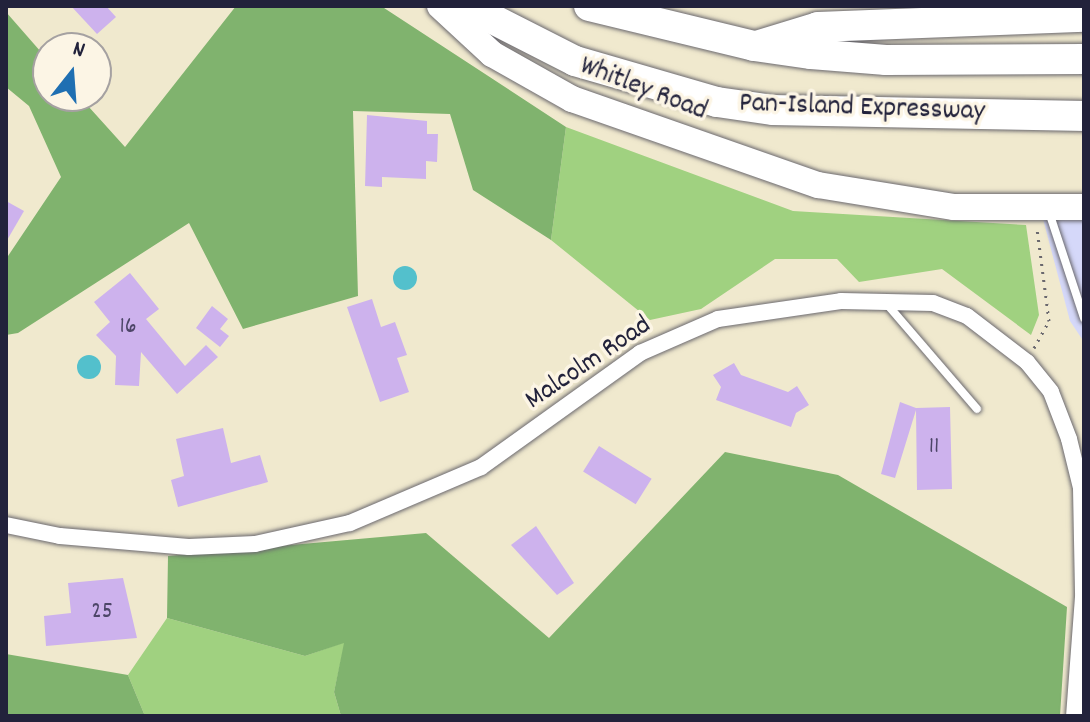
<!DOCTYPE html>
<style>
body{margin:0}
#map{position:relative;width:1090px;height:722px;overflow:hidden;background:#f0e9ce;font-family:Dekko,sans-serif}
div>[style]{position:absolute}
.built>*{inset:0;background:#d5d8f9}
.green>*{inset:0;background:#a0d180}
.forest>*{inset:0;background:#80b36e}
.water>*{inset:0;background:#53c0cc}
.round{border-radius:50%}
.building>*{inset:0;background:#cdb2ed;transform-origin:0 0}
.path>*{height:3px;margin-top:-1.5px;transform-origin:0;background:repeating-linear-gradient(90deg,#6a686e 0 2px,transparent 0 8px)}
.roads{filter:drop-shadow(0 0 2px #6a686e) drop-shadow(0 0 2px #6a686e)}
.lane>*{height:8px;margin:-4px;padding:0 4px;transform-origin:4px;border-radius:4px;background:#fff}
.street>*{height:16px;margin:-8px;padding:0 8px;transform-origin:8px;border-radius:8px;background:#fff}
.primary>*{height:26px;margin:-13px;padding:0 13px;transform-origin:13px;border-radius:13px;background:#fff}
.highway>*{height:30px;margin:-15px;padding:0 15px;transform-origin:15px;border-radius:15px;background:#fff}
span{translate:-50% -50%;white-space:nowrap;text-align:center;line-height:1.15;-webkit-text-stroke:7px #fcf5e5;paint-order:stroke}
.number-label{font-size:24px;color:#4d4668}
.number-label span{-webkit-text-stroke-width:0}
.street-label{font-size:28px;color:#22223b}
.frame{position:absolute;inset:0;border:8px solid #22223b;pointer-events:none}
.north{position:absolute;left:32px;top:32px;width:80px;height:80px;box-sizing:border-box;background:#fcf5e5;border:2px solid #a5a1a1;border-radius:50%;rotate:17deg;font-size:22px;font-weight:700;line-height:32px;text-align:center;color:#22223b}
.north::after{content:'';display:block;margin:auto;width:28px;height:36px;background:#1f6fb2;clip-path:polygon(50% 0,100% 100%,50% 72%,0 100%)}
</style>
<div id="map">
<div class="built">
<i style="clip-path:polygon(1043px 219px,1084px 219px,1084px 342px,1070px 321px)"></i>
</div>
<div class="green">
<i style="clip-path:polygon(566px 127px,793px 211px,1026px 225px,1039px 315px,1031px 335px,942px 269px,859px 282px,837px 259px,775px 259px,701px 309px,650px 320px,551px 240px)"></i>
<i style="clip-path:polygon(167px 618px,305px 656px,345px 642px,334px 692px,341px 716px,145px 716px,128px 675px)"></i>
</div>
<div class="forest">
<i style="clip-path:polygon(236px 6px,381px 6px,566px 127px,551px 240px,473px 190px,450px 114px,353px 111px,358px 296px,243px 329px,189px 223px,18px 333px,6px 335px,6px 259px,61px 177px,29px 106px,6px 87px,6px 12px,48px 60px,48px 96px,79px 96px,125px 147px)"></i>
<i style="clip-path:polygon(725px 452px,838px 475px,1067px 607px,1060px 716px,341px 716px,334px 692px,344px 643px,305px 656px,167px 618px,168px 556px,426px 533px,549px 638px)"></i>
<i style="clip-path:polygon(6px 654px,128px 675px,145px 716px,6px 716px)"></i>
</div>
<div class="water">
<i class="round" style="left:393px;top:266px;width:24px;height:24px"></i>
<i class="round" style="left:77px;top:355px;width:24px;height:24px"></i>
</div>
<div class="building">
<i style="clip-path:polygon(71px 6px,106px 6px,116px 17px,97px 34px)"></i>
<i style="clip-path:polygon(367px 115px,427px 121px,427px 134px,438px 134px,437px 162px,426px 161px,426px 179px,382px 177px,382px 187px,365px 186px)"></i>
<i style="clip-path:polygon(6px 201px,24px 211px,6px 242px)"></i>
<i style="clip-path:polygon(130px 273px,159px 309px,146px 319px,185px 366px,206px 345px,218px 357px,177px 394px,141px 352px,139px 386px,115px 385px,116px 356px,96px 335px,110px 322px,94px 302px)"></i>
<i style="clip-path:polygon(372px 299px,381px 327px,395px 322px,407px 355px,397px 358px,409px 392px,380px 402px,347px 307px)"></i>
<i style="clip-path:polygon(212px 306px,228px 319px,220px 329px,229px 336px,220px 347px,196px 328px)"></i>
<i style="clip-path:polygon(734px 363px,741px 375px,788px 392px,797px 386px,809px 405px,796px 413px,791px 427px,716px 400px,721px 387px,713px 375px)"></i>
<i style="clip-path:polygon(900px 402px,916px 408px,950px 407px,952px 489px,917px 490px,916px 410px,895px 478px,881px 474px)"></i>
<i style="clip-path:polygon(223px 428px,231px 463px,260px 455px,268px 482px,178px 507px,171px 480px,184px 476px,176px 439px)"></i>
<i style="left:599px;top:446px;width:62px;height:30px;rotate:32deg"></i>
<i style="clip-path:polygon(536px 526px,574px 583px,557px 595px,511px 545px)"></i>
<i style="clip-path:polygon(123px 578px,137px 638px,46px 646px,44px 616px,71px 613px,68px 583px)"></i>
</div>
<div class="path">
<i style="left:1034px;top:348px;width:31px;rotate:-61deg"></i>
<i style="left:1049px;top:321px;width:94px;rotate:-97.4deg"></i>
</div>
<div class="roads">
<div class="lane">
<i style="left:1049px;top:212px;width:112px;rotate:71.7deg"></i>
<i style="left:885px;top:302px;width:141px;rotate:49.3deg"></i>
</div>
<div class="street">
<i style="left:6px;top:525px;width:55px;rotate:11.5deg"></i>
<i style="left:60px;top:536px;width:129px;rotate:4.9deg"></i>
<i style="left:189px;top:547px;width:66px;rotate:-2.6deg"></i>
<i style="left:255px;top:544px;width:97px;rotate:-12.5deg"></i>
<i style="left:350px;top:523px;width:142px;rotate:-23.1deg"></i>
<i style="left:481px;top:467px;width:196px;rotate:-35.6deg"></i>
<i style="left:640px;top:353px;width:85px;rotate:-23.6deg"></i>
<i style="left:718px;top:319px;width:124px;rotate:-8.3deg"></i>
<i style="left:841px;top:301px;width:92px;rotate:1.2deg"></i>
<i style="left:933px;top:303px;width:36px;rotate:21deg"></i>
<i style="left:967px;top:316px;width:76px;rotate:37.5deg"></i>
<i style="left:1027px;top:362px;width:38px;rotate:51deg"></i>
<i style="left:1051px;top:392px;width:50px;rotate:69deg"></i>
<i style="left:1069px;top:439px;width:50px;rotate:76.2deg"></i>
<i style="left:1081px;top:488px;width:109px;rotate:88.9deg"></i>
<i style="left:1083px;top:597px;width:119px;rotate:94.3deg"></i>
</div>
<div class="primary">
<i style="left:440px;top:6px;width:71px;rotate:42.7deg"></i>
<i style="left:492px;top:54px;width:92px;rotate:29.4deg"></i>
<i style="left:572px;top:99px;width:261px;rotate:19.3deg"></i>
<i style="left:818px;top:185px;width:138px;rotate:9.2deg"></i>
<i style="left:954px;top:207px;width:130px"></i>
</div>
<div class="highway">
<i style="left:467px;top:6px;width:121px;rotate:27deg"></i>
<i style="left:575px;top:61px;width:148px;rotate:16.1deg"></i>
<i style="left:717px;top:102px;width:57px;rotate:8.1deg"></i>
<i style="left:773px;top:110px;width:311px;rotate:1.1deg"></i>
<i style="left:589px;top:6px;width:170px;rotate:13.6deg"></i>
<i style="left:754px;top:46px;width:58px;rotate:8deg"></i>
<i style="left:811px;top:54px;width:75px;rotate:4.6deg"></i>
<i style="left:886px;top:60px;width:198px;rotate:-0.3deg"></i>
<i style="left:756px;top:46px;width:65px;rotate:-17deg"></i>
<i style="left:818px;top:27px;width:266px;rotate:-2.2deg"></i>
</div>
</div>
<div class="number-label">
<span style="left:128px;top:328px">16</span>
<span style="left:934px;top:448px">11</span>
<span style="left:102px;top:613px">25</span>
</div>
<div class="street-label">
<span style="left:643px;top:90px;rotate:21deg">Whitley Road</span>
<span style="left:862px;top:109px;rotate:2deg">Pan-Island Expressway</span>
<span style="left:589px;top:364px;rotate:-34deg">Malcolm Road</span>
</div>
<div class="frame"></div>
<div class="north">N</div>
</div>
